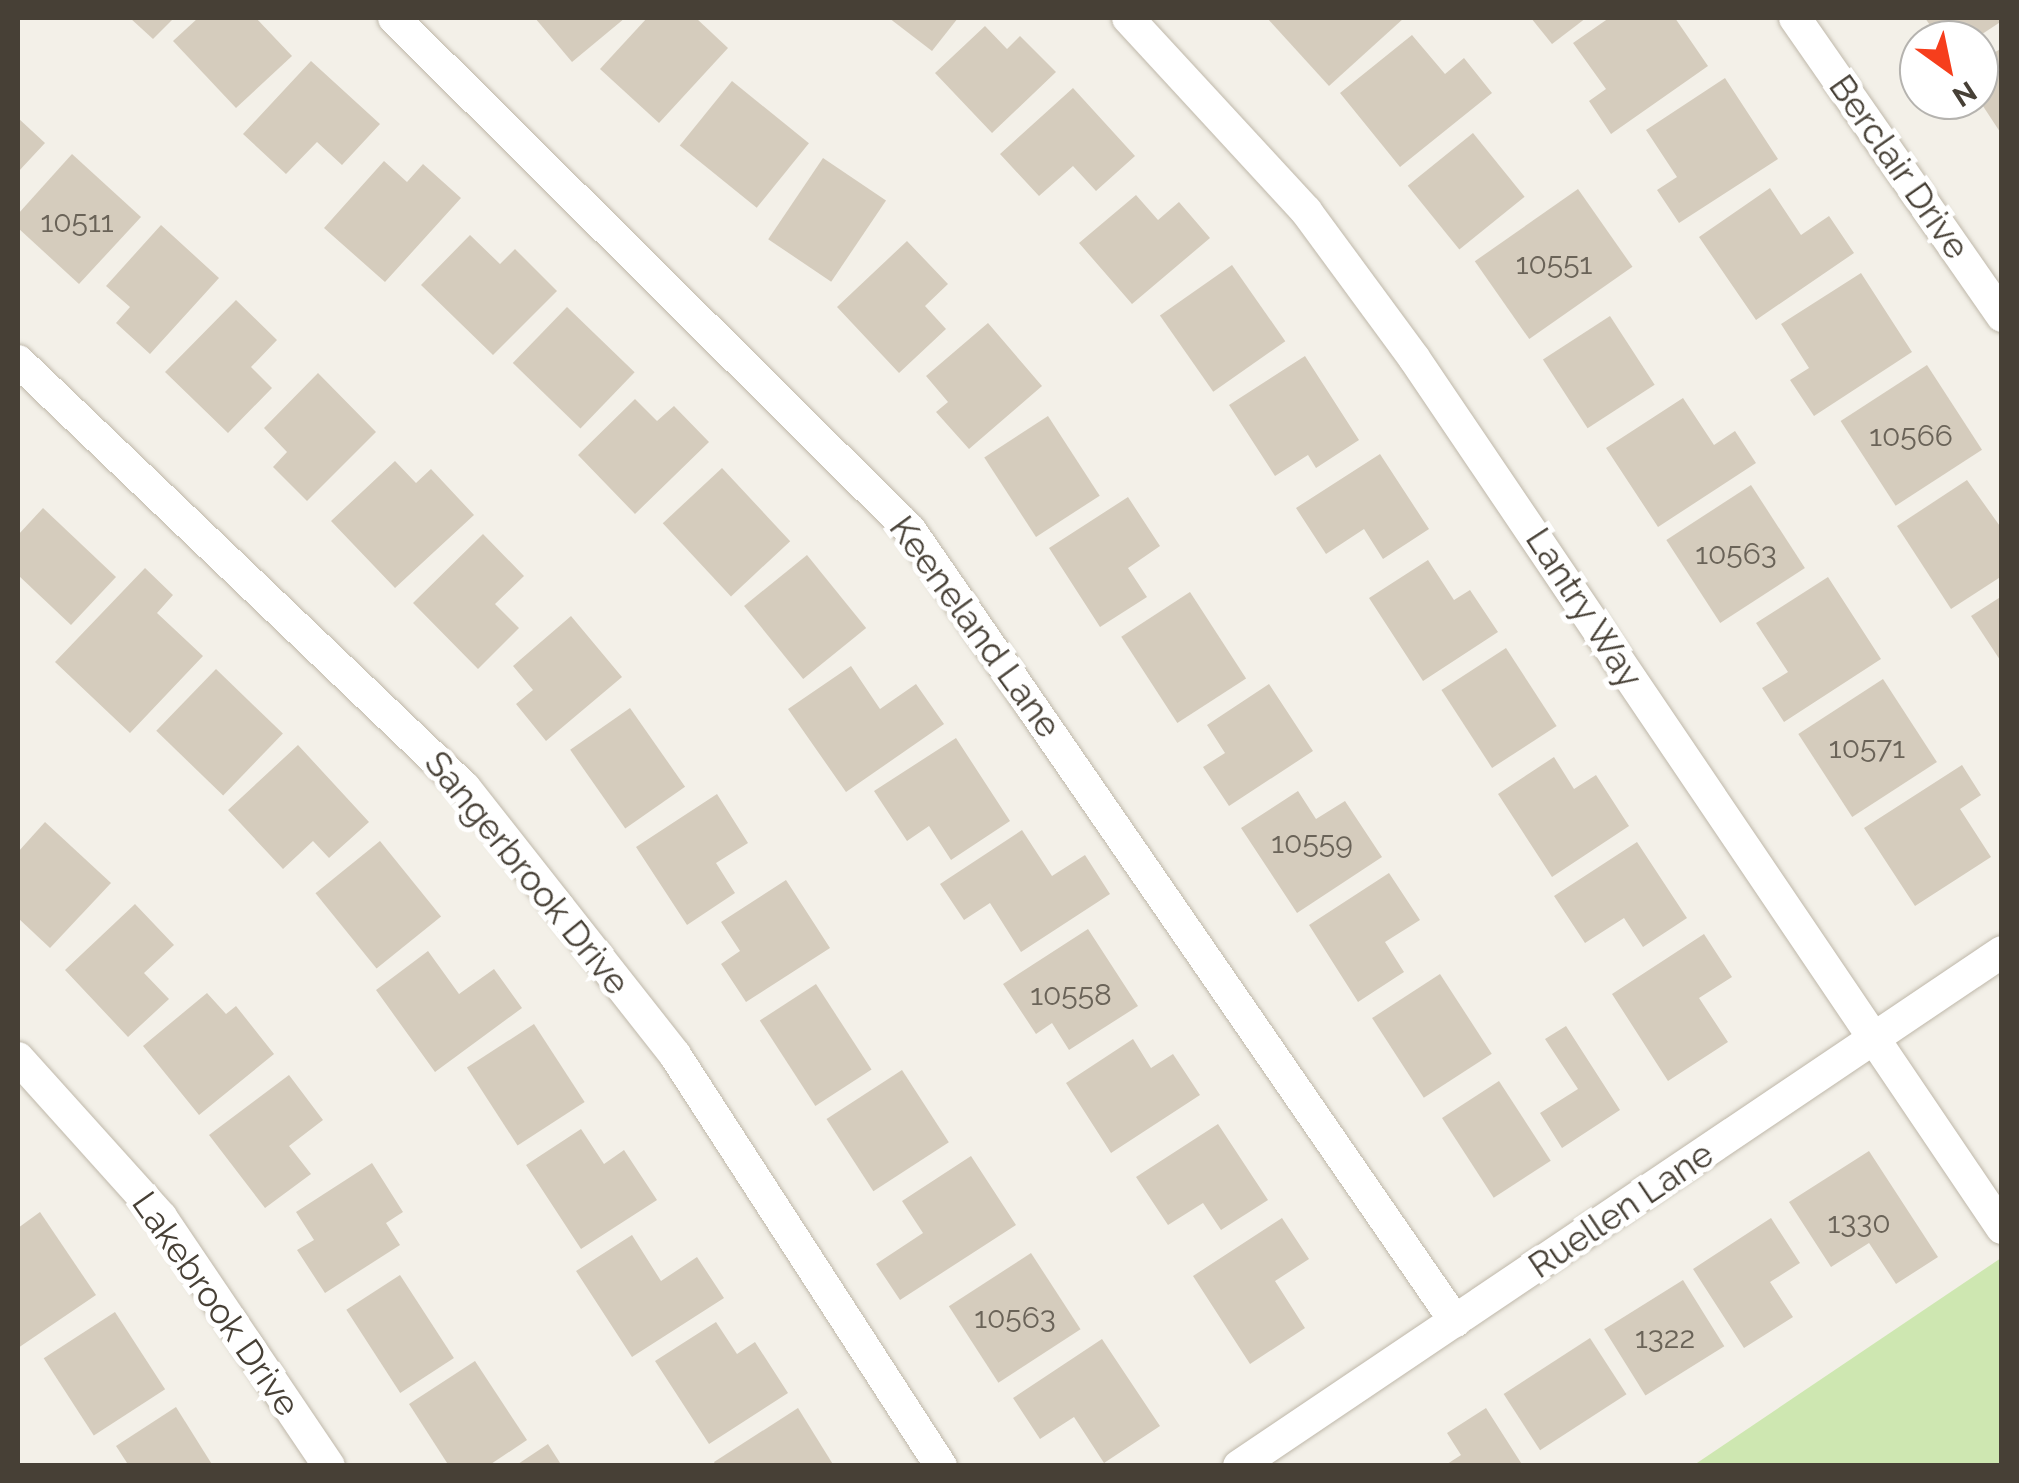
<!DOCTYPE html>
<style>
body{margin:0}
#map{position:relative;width:2019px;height:1483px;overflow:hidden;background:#f3f0e8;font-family:Raleway,sans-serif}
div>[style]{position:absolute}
.green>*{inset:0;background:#cee7b1}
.building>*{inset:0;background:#d5ccbd;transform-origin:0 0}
.roads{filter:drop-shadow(0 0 2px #bfb8aa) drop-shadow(0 0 2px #bfb8aa)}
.street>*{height:32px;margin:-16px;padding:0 16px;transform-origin:16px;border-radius:16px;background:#fff}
span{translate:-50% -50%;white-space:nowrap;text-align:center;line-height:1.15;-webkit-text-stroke:10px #fff;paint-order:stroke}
.number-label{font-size:30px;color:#6a6358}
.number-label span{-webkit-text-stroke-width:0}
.street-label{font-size:35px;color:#474036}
.frame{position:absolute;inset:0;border:20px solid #474036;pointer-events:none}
.north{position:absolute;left:1899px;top:20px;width:100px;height:100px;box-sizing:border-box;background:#fff;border:2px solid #b5b3af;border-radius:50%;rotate:147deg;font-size:28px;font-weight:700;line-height:40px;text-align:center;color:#474036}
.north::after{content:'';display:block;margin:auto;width:35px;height:45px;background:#f63e1c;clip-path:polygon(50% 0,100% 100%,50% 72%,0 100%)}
</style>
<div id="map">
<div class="green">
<i style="clip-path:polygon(2001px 1258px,2001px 1465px,1694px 1465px)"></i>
</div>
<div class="building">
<i style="clip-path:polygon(130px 18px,174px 18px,153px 39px)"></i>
<i style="clip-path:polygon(198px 18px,256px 18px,292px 56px,236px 108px,173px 41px)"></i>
<i style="clip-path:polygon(535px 18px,625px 18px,572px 62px)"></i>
<i style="clip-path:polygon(647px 18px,696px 18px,728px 48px,659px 123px,600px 69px)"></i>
<i style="clip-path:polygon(889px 18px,958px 18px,932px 51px)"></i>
<i style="clip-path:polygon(1267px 18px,1404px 18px,1329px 86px)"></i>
<i style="clip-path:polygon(1531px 18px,1586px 18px,1552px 44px)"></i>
<i style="clip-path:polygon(1609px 18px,1675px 18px,1708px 66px,1611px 134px,1589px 101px,1606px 89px,1573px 43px)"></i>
<i style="clip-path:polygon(1925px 18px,2002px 18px,2002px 21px,1973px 40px,1940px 40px)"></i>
<i style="clip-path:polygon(985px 26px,1007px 49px,1020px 36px,1056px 72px,992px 133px,935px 73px)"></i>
<i style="clip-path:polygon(1412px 35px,1445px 74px,1464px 58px,1492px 93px,1400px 167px,1340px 93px)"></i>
<i style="clip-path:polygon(2002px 48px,2002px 135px,1979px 100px,1979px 62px)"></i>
<i style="clip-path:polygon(311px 61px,380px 124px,342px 165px,317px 142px,286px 174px,243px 134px)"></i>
<i style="clip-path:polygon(1725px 78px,1778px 159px,1679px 223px,1657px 190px,1677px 177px,1646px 130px)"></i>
<i style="left:732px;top:81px;width:99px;height:83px;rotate:39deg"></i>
<i style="clip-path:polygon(1073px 88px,1135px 156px,1096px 191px,1073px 166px,1039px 196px,1000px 154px)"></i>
<i style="clip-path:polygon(18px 118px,45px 143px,18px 172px)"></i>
<i style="left:1473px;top:133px;width:82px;height:84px;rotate:51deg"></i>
<i style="clip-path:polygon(72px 154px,141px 217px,79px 284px,18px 228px,18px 214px)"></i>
<i style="left:823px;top:158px;width:76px;height:98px;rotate:34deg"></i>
<i style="clip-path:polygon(384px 161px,407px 182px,423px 164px,461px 198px,385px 282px,324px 228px)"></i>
<i style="clip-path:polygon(1770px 188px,1801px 235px,1829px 216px,1854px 253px,1756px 320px,1699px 237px)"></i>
<i style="left:1578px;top:189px;width:95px;height:126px;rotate:55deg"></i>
<i style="clip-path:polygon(1136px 195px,1158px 220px,1179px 202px,1210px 238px,1132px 304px,1079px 243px)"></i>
<i style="clip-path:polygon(161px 225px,219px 278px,150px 354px,116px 323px,130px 307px,106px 286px)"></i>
<i style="clip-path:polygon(470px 235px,500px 264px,515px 249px,557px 291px,493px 355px,421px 285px)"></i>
<i style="clip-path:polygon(907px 241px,948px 284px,925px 306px,946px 329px,899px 373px,837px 307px)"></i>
<i style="left:1232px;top:265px;width:93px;height:88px;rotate:55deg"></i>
<i style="clip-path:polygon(1861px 273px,1912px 352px,1814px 416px,1790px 380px,1809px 368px,1781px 324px)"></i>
<i style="clip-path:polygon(236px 300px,277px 340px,251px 367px,272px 388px,228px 433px,165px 372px)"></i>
<i style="left:567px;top:307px;width:94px;height:78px;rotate:44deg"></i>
<i style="left:1610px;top:316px;width:82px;height:80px;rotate:57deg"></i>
<i style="clip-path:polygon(988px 323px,1042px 386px,969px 449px,936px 412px,948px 402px,926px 376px)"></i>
<i style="clip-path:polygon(1305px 356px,1359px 440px,1316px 468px,1308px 455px,1275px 476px,1229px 405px)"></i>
<i style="left:1927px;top:365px;width:101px;height:103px;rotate:57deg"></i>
<i style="clip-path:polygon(318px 373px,376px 432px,307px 501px,273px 467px,287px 452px,264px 428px)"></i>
<i style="clip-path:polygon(1683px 398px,1714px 445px,1735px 431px,1756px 463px,1658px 527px,1606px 448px)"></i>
<i style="clip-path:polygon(635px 399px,657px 421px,674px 406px,709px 442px,635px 514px,578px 455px)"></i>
<i style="left:1048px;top:416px;width:95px;height:76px;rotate:57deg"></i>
<i style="clip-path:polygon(1380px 454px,1429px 529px,1383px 559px,1364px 529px,1326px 554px,1296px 508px)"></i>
<i style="clip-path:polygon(395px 461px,416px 483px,431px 469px,474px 515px,395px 588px,331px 521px)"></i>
<i style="left:722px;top:468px;width:100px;height:81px;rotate:47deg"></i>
<i style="clip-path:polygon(1967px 480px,2002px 529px,2002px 576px,1951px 609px,1897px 526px)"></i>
<i style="left:1751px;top:485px;width:99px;height:101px;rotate:57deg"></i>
<i style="clip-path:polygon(1128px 497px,1160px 546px,1128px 568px,1147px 597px,1100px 627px,1049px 548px)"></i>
<i style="clip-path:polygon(43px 508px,116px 577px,71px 625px,18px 575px,18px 535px)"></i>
<i style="clip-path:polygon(483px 534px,524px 576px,495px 604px,519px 628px,478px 669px,413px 603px)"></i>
<i style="left:807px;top:555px;width:94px;height:81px;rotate:51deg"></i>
<i style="clip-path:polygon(1428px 560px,1454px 600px,1470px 590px,1498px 632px,1423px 681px,1369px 598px)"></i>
<i style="clip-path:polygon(145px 568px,173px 595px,157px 613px,203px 656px,130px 733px,55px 662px)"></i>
<i style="clip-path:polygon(1828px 577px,1881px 659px,1784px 722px,1762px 688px,1788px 672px,1756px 623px)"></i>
<i style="left:1190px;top:592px;width:103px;height:82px;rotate:57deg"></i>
<i style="clip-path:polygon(2002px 596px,2002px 663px,1971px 616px)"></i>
<i style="clip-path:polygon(571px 616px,622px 677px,546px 741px,516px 704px,533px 690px,513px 666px)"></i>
<i style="left:1506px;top:648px;width:93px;height:77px;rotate:57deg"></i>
<i style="clip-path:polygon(851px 666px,880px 709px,916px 684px,944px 724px,846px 792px,788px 709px)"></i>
<i style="left:216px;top:669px;width:93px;height:86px;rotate:44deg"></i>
<i style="left:1883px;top:679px;width:99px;height:101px;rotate:57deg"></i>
<i style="clip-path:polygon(1269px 684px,1313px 751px,1229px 806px,1203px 767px,1225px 753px,1207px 725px)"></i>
<i style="left:630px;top:708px;width:96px;height:73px;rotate:55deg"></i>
<i style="clip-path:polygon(956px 738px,1010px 821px,951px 860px,929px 826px,907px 841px,874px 791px)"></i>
<i style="clip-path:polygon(298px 745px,369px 822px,329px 858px,313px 841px,283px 869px,228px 810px)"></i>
<i style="clip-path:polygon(1554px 757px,1574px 789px,1596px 775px,1629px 826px,1552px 877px,1498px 794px)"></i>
<i style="clip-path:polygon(1962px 765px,1981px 795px,1960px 809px,1991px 857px,1915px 906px,1864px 828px)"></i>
<i style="clip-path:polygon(1298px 791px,1316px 819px,1345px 801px,1382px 857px,1297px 913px,1241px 828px)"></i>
<i style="clip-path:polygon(717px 794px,748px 843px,716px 863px,735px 893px,687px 925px,636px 847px)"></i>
<i style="clip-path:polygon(45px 822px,111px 883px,50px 948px,18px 918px,18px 852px)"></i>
<i style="clip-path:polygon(1022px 830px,1052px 876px,1085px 855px,1110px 894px,1021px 952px,990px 903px,964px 920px,940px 884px)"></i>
<i style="left:380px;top:841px;width:97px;height:83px;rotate:51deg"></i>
<i style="clip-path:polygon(1637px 842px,1687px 918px,1643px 947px,1624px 918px,1585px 943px,1554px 896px)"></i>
<i style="clip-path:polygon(1389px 873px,1420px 920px,1385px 942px,1404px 972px,1358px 1002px,1309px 925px)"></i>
<i style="clip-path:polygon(786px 880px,830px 948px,746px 1002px,721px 964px,740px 951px,721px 922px)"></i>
<i style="clip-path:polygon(135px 904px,174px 945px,144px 973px,169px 999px,128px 1037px,65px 970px)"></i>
<i style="clip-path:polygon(1088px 929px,1138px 1006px,1069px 1050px,1052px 1023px,1036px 1034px,1003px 984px)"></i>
<i style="clip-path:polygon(1704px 934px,1732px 977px,1699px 998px,1728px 1042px,1668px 1081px,1612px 994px)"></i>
<i style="clip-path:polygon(428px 951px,459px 994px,494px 969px,522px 1008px,435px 1072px,376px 990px)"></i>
<i style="left:1440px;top:974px;width:95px;height:81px;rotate:57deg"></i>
<i style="left:816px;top:984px;width:102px;height:67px;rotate:57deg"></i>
<i style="clip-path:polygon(207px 993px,226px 1014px,236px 1006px,274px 1054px,199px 1115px,143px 1046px)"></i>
<i style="left:534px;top:1024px;width:93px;height:80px;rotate:57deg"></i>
<i style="clip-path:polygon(1566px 1026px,1620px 1110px,1562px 1148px,1540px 1113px,1578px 1089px,1545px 1039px)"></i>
<i style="clip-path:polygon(1133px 1039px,1151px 1068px,1173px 1054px,1200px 1095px,1111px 1153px,1066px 1083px)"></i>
<i style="left:902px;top:1070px;width:86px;height:90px;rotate:57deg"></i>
<i style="clip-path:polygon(289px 1075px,323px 1120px,289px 1146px,311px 1174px,265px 1208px,209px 1135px)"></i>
<i style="left:1499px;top:1081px;width:95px;height:68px;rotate:57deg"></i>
<i style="clip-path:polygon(1218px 1124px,1268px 1200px,1221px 1230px,1203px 1203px,1168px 1225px,1136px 1177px)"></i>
<i style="clip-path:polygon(581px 1129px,604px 1164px,624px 1150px,657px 1200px,581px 1249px,526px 1165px)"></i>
<i style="clip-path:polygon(1869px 1151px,1938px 1257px,1896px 1284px,1869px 1243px,1831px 1267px,1789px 1202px)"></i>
<i style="clip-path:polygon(971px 1156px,1016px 1225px,900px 1300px,876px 1264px,923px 1233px,902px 1201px)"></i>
<i style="clip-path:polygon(372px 1163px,403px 1212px,386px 1223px,400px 1245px,325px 1293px,297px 1250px,314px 1240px,296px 1212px)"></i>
<i style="clip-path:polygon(40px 1212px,96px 1295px,18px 1348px,18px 1228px)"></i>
<i style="clip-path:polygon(1282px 1218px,1309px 1259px,1275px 1281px,1305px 1328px,1250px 1364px,1193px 1276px)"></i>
<i style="clip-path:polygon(1771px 1218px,1800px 1263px,1770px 1282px,1793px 1317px,1744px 1348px,1693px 1269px)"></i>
<i style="clip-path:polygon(632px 1235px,661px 1281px,697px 1257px,724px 1298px,632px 1357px,576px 1271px)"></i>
<i style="left:1031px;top:1253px;width:91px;height:98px;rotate:57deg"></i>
<i style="left:400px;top:1275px;width:99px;height:64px;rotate:57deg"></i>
<i style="left:1683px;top:1280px;width:78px;height:93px;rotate:58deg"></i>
<i style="left:115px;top:1312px;width:92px;height:85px;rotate:57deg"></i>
<i style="clip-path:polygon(716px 1322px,737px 1354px,755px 1342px,788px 1393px,709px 1444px,655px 1361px)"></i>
<i style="left:1590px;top:1338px;width:67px;height:103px;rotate:57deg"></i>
<i style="clip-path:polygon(1102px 1339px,1160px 1426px,1104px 1463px,1074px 1417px,1040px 1439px,1013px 1398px)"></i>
<i style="clip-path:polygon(475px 1361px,527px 1440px,488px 1466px,449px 1466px,409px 1404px)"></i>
<i style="clip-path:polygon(176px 1407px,213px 1466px,129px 1466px,116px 1446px)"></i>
<i style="clip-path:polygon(798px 1408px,834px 1466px,716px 1466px,714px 1462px)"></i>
<i style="clip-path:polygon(1486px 1408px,1523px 1466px,1444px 1466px,1461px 1455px,1447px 1433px)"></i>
<i style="clip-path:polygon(548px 1444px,562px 1466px,515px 1466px)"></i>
</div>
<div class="roads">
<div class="street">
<i style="left:394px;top:18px;width:727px;rotate:44.78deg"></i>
<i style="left:910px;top:530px;width:961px;rotate:55.43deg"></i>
<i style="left:1128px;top:18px;width:263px;rotate:47.3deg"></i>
<i style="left:1306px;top:211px;width:182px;rotate:53.7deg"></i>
<i style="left:1414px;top:358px;width:1050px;rotate:55.95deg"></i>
<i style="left:1795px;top:18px;width:363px;rotate:55.2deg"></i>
<i style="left:18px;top:361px;width:618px;rotate:43.69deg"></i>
<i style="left:465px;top:788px;width:340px;rotate:51.8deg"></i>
<i style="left:675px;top:1055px;width:490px;rotate:57.1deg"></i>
<i style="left:18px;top:1058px;width:214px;rotate:48deg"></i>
<i style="left:161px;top:1217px;width:300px;rotate:56deg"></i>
<i style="left:1239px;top:1466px;width:920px;rotate:-33.97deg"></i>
</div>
</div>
<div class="number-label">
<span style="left:77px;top:222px">10511</span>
<span style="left:1554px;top:264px">10551</span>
<span style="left:1911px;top:436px">10566</span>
<span style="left:1736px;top:554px">10563</span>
<span style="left:1867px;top:748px">10571</span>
<span style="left:1312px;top:843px">10559</span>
<span style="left:1071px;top:995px">10558</span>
<span style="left:1859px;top:1223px">1330</span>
<span style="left:1015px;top:1318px">10563</span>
<span style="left:1665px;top:1338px">1322</span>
</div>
<div class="street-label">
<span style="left:1899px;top:167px;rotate:55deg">Berclair Drive</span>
<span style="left:1584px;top:608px;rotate:57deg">Lantry Way</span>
<span style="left:975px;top:627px;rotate:54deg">Keeneland Lane</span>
<span style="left:527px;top:873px;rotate:51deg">Sangerbrook Drive</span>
<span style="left:1621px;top:1210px;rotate:-34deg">Ruellen Lane</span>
<span style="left:216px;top:1304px;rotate:55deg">Lakebrook Drive</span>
</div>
<div class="frame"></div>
<div class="north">N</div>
</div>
